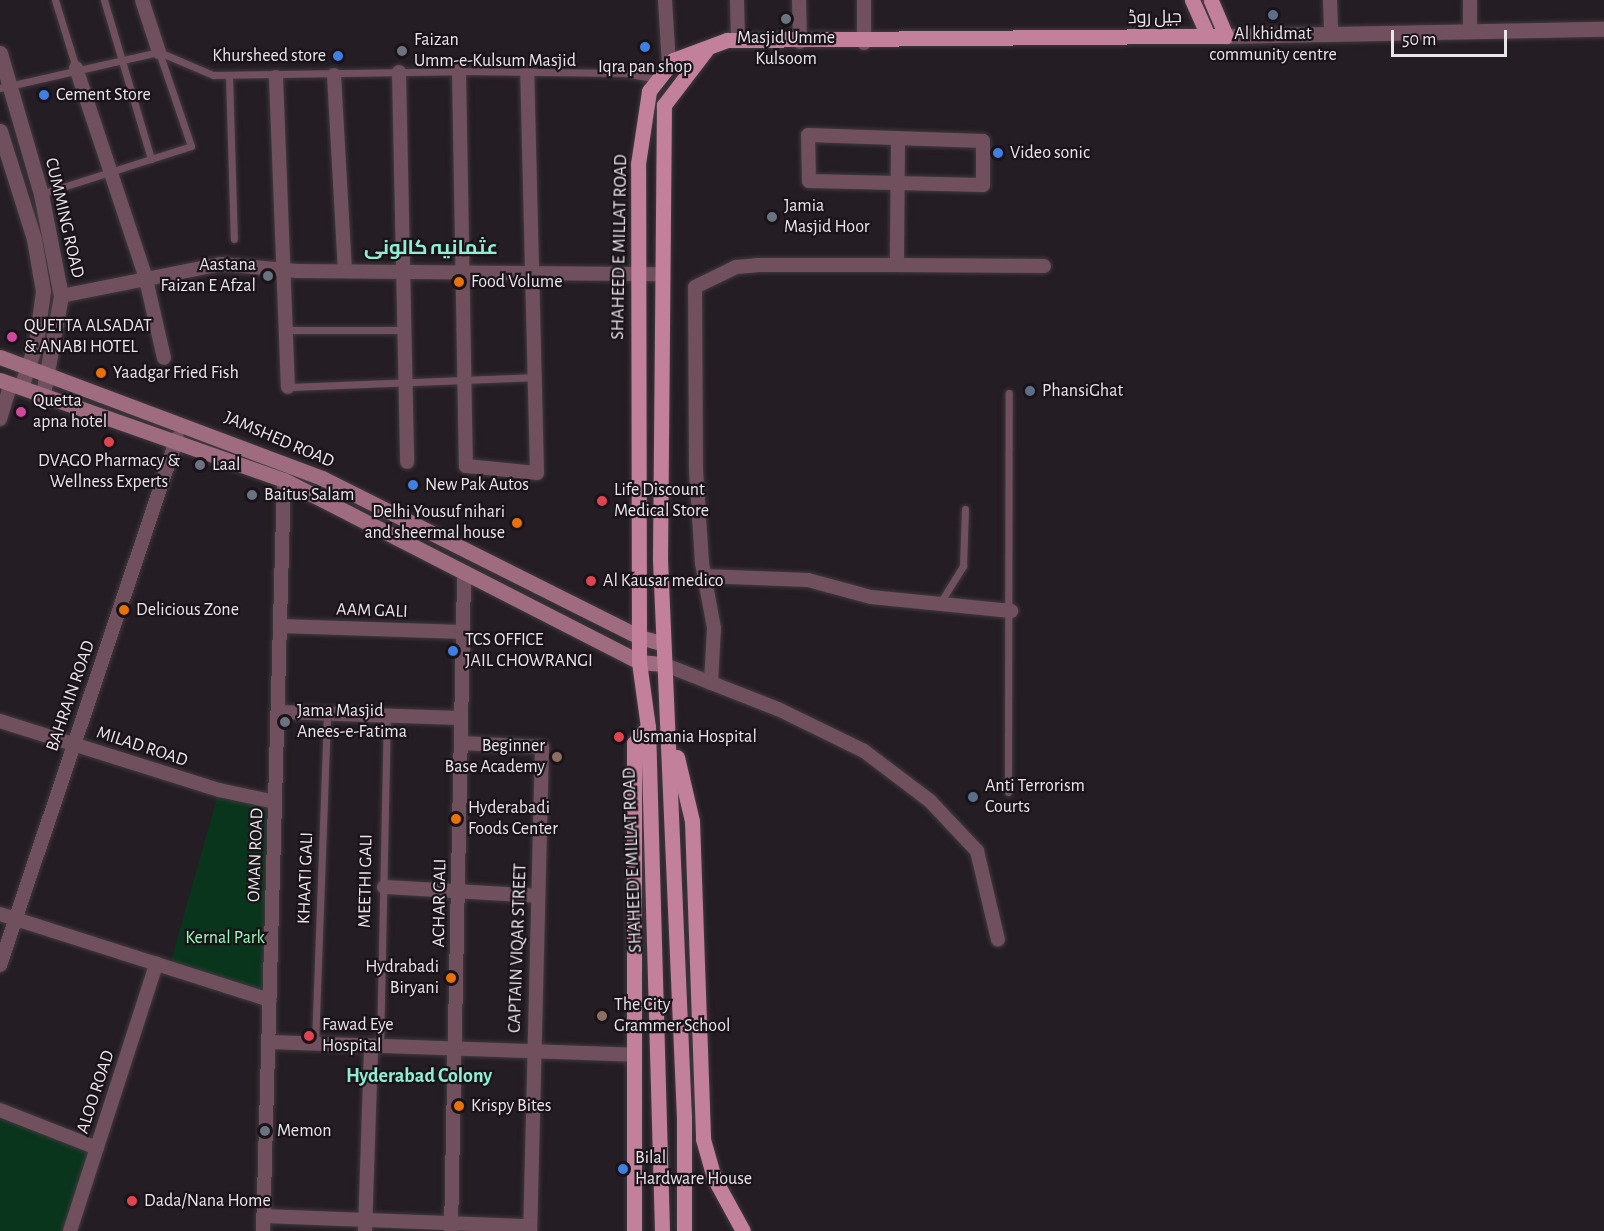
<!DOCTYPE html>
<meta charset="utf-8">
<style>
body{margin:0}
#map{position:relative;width:1604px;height:1231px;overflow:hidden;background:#241d23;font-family:"Alegreya Sans",Cairo,sans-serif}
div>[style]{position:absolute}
.green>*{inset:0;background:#08351b}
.roads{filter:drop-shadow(0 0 2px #40393f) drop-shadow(0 0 2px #40393f)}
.service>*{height:7px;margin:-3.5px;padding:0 3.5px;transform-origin:3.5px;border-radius:3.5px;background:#71505d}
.minor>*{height:14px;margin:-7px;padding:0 7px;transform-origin:7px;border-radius:7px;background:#71505d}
.tertiary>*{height:15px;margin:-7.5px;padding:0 7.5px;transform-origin:7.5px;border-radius:7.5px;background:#71505d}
.secondary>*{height:15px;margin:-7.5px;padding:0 7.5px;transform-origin:7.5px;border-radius:7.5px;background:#9f6b7f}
.primary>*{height:15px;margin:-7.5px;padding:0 7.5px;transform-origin:7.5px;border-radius:7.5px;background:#c3809a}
.dots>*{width:16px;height:16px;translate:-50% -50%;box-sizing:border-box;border:3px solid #1a141a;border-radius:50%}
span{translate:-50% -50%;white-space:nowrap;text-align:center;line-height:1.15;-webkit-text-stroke:4.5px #1a141a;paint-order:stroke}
.street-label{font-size:18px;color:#eae5e9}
.poi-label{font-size:18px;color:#eae5e9}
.left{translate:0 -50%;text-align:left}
.right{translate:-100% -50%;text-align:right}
.park-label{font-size:18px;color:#96fcb8}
.neighbourhood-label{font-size:20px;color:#8feed1;font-weight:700}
.scale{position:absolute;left:1391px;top:30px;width:116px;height:27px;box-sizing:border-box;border:3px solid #eae5e9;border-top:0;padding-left:8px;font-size:18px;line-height:21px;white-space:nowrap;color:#eae5e9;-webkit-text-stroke:4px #1a141a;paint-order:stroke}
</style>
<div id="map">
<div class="green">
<i style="clip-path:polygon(219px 790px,275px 802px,270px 1000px,169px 968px)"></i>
<i style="clip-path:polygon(0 1110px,97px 1148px,70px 1231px,0 1231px)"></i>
</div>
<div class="roads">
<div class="service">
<i style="left:55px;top:0;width:71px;rotate:72.8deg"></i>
<i style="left:104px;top:0;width:166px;rotate:73.5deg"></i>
<i style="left:229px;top:75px;width:164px;rotate:88.3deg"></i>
<i style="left:0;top:88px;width:163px;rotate:-12.8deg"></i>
<i style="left:159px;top:52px;width:59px;rotate:23.1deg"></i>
<i style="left:213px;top:75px;width:246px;rotate:-0.9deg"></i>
<i style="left:459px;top:71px;width:165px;rotate:0.7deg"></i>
<i style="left:624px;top:73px;width:36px;rotate:10deg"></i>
<i style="left:41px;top:194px;width:157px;rotate:-17.7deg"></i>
<i style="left:191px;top:146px;width:99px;rotate:-108.8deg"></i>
<i style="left:287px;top:330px;width:117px"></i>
<i style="left:288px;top:387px;width:247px;rotate:-2.3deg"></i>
<i style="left:940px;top:603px;width:44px;rotate:-58.1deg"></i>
<i style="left:963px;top:566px;width:57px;rotate:-88deg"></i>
<i style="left:1008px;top:792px;width:399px;rotate:-89.9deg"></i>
<i style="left:315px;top:1044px;width:331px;rotate:-87.9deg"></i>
<i style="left:380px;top:1046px;width:331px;rotate:-88.8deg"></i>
</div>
<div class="minor">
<i style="left:142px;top:0;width:55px;rotate:71.9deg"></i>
<i style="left:665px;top:0;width:66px;rotate:86.5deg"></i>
<i style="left:737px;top:0;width:41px;rotate:88.6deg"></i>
<i style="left:799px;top:0;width:42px;rotate:88.6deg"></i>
<i style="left:864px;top:0;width:43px;rotate:90deg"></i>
<i style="left:1330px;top:0;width:34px;rotate:88deg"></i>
<i style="left:1470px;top:0;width:32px;rotate:90deg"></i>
<i style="left:76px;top:68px;width:218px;rotate:71.6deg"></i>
<i style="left:145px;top:275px;width:85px;rotate:77.1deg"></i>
<i style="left:459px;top:71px;width:395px;rotate:89deg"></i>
<i style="left:466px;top:466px;width:71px;rotate:5.6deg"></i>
<i style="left:537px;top:473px;width:401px;rotate:-91.4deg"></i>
<i style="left:399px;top:72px;width:390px;rotate:88.8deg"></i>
<i style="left:334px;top:75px;width:196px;rotate:86.8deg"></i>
<i style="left:276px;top:77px;width:310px;rotate:87.8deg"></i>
<i style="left:808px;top:135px;width:175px;rotate:2deg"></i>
<i style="left:983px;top:141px;width:44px;rotate:90deg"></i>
<i style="left:983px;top:185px;width:174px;rotate:-178.7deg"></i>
<i style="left:809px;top:181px;width:46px;rotate:-91.2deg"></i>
<i style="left:898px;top:139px;width:126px;rotate:90.5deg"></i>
<i style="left:897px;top:265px;width:147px;rotate:0.4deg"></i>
<i style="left:61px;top:296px;width:163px;rotate:-11.3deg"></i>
<i style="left:221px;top:264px;width:76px;rotate:5.3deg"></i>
<i style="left:297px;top:271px;width:366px;rotate:0.5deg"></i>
<i style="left:0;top:419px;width:37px;rotate:-73deg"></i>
<i style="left:704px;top:576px;width:104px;rotate:2.2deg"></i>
<i style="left:808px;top:580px;width:65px;rotate:15.1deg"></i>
<i style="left:871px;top:597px;width:141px;rotate:5.7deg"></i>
<i style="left:280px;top:626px;width:183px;rotate:1.9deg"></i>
<i style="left:663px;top:664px;width:123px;rotate:21.4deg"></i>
<i style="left:778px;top:709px;width:96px;rotate:26deg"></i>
<i style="left:864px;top:751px;width:83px;rotate:37.1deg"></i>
<i style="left:930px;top:801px;width:69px;rotate:46.8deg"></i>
<i style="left:977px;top:851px;width:91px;rotate:76.7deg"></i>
<i style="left:711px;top:683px;width:55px;rotate:-86.9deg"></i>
<i style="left:714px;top:628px;width:66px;rotate:-100.5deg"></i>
<i style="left:702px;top:563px;width:93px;rotate:-93.7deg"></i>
<i style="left:696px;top:470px;width:183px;rotate:-90.3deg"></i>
<i style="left:695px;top:287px;width:46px;rotate:-26deg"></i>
<i style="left:736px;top:267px;width:21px;rotate:-5deg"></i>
<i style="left:757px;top:265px;width:140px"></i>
<i style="left:278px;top:712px;width:182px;rotate:1.9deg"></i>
<i style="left:0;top:721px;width:230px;rotate:17.5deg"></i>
<i style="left:219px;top:790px;width:57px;rotate:12.1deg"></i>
<i style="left:461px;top:743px;width:81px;rotate:2.8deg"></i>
<i style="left:542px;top:747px;width:484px;rotate:91.4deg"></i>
<i style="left:384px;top:887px;width:154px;rotate:3.3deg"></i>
<i style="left:0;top:914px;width:283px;rotate:17.7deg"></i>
<i style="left:0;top:965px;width:556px;rotate:-71.43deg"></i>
<i style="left:269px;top:1042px;width:366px;rotate:2deg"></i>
<i style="left:0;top:1110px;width:104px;rotate:21.4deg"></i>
<i style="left:264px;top:1216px;width:266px;rotate:2.2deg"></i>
<i style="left:70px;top:1231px;width:281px;rotate:-72.1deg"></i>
<i style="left:263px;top:1231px;width:751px;rotate:-88.4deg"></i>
<i style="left:365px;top:1231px;width:185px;rotate:-88.1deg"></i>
<i style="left:451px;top:1231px;width:656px;rotate:-88.86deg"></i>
</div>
<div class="tertiary">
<i style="left:1226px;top:36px;width:378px;rotate:-1.1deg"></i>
<i style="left:0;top:53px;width:147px;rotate:73.8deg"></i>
<i style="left:41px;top:194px;width:104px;rotate:78.9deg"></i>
<i style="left:61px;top:296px;width:100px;rotate:100.4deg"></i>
<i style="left:0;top:131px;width:113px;rotate:72.5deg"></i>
<i style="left:34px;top:239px;width:53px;rotate:80.2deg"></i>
<i style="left:43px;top:291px;width:52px;rotate:97.7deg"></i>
<i style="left:36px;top:343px;width:46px;rotate:108.8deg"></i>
</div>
<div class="secondary">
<i style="left:0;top:357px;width:344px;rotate:20.6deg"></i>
<i style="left:322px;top:478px;width:355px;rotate:26.6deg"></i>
<i style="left:639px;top:637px;width:24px;rotate:15deg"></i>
<i style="left:0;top:380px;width:301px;rotate:19.4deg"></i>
<i style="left:284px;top:480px;width:399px;rotate:27.1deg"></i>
<i style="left:639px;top:662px;width:24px;rotate:5deg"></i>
</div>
<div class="primary">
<i style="left:1192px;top:0;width:39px;rotate:66deg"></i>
<i style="left:677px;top:757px;width:66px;rotate:76.8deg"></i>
<i style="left:692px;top:821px;width:318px;rotate:88deg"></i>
<i style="left:703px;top:1139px;width:41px;rotate:74.2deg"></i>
<i style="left:714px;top:1178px;width:60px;rotate:61.3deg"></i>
<i style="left:634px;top:1231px;width:488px;rotate:-90deg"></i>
<i style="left:634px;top:743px;width:21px;rotate:-49deg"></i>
<i style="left:662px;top:1231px;width:504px;rotate:-91.59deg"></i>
<i style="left:648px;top:727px;width:66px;rotate:-97.9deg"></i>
<i style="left:639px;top:662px;width:498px;rotate:-90.1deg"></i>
<i style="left:638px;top:164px;width:74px;rotate:-81.4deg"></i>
<i style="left:649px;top:91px;width:39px;rotate:-52deg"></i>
<i style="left:673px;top:60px;width:58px;rotate:-20.3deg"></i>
<i style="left:727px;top:40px;width:499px;rotate:-0.5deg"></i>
<i style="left:1226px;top:36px;width:39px;rotate:-113deg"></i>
<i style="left:684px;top:1231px;width:113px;rotate:-90deg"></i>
<i style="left:684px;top:1118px;width:560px;rotate:-92.46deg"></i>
<i style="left:660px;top:559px;width:454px;rotate:-89.5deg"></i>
<i style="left:664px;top:105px;width:69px;rotate:-52.6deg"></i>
</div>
</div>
<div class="dots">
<i style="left:1273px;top:15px;background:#5c6f8a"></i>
<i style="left:786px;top:19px;background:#6b7280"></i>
<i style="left:645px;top:47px;background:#3f7fe0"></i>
<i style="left:402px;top:51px;background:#6b7280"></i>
<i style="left:338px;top:56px;background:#3f7fe0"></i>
<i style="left:44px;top:95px;background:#3f7fe0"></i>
<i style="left:998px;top:153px;background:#3f7fe0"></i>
<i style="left:772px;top:217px;background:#6b7280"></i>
<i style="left:268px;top:276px;background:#6b7280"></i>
<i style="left:459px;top:282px;background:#e8710a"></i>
<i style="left:12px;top:337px;background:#d1479c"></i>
<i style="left:101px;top:373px;background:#e8710a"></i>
<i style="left:1030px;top:391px;background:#5c6f8a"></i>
<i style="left:21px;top:412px;background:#d1479c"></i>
<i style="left:109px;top:442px;background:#e0444e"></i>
<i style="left:200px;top:465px;background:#6b7280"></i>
<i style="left:413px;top:485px;background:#3f7fe0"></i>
<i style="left:252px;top:495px;background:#6b7280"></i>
<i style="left:602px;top:501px;background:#e0444e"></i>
<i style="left:517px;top:523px;background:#e8710a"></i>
<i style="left:591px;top:581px;background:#e0444e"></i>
<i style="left:124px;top:610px;background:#e8710a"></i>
<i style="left:453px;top:651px;background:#3f7fe0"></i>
<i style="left:285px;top:722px;background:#6b7280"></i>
<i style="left:619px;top:737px;background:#e0444e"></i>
<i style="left:557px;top:757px;background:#8d6e63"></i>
<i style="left:973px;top:797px;background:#5c6f8a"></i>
<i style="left:456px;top:819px;background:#e8710a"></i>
<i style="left:451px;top:978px;background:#e8710a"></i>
<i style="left:602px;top:1016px;background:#8d6e63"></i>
<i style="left:309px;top:1036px;background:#e0444e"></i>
<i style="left:459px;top:1106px;background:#e8710a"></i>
<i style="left:265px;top:1131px;background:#6b7280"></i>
<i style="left:623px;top:1169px;background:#3f7fe0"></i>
<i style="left:132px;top:1201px;background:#e0444e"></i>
</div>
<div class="street-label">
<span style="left:1155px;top:18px;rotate:-1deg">جیل روڈ</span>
<span style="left:64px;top:218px;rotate:77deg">CUMMING ROAD</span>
<span style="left:620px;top:247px;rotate:-89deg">SHAHEED E MILLAT ROAD</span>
<span style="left:279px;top:440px;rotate:23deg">JAMSHED ROAD</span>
<span style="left:372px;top:611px;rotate:2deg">AAM GALI</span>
<span style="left:71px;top:696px;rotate:-71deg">BAHRAIN ROAD</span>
<span style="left:142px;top:747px;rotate:18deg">MILAD ROAD</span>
<span style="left:256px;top:855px;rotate:-88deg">OMAN ROAD</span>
<span style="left:633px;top:860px;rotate:-92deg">SHAHEED E MILLAT ROAD</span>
<span style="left:306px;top:878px;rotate:-88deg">KHAATI GALI</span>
<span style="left:366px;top:881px;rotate:-89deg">MEETHI GALI</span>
<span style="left:440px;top:903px;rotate:-89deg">ACHAR GALI</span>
<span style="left:518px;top:948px;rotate:-88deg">CAPTAIN VIQAR STREET</span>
<span style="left:96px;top:1092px;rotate:-72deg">ALOO ROAD</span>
</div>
<div class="poi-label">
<span style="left:1273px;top:45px">Al khidmat<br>community centre</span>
<span style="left:786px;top:49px">Masjid Umme<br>Kulsoom</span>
<span class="left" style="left:414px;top:51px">Faizan<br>Umm-e-Kulsum Masjid</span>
<span class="right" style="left:326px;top:56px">Khursheed store</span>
<span style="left:645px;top:67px">Iqra pan shop</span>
<span class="left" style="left:56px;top:95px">Cement Store</span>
<span class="left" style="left:1010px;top:153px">Video sonic</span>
<span class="left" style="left:784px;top:217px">Jamia<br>Masjid Hoor</span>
<span class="right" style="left:256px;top:276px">Aastana<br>Faizan E Afzal</span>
<span class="left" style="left:471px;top:282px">Food Volume</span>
<span class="left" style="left:24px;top:337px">QUETTA ALSADAT<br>&amp; ANABI HOTEL</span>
<span class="left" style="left:113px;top:373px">Yaadgar Fried Fish</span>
<span class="left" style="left:1042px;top:391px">PhansiGhat</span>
<span class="left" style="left:33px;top:412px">Quetta<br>apna hotel</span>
<span style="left:109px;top:472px">DVAGO Pharmacy &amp;<br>Wellness Experts</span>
<span class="left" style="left:212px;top:465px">Laal</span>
<span class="left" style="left:425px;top:485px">New Pak Autos</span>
<span class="left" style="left:614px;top:501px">Life Discount<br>Medical Store</span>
<span class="left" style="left:264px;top:495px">Baitus Salam</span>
<span class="right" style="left:505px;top:523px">Delhi Yousuf nihari<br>and sheermal house</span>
<span class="left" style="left:603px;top:581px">Al Kausar medico</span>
<span class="left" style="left:136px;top:610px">Delicious Zone</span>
<span class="left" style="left:465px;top:651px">TCS OFFICE<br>JAIL CHOWRANGI</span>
<span class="left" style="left:297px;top:722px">Jama Masjid<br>Anees-e-Fatima</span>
<span class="left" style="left:632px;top:737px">Usmania Hospital</span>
<span class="right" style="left:545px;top:757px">Beginner<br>Base Academy</span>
<span class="left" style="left:985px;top:797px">Anti Terrorism<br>Courts</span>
<span class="left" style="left:468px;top:819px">Hyderabadi<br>Foods Center</span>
<span class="right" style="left:439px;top:978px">Hydrabadi<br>Biryani</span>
<span class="left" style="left:614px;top:1016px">The City<br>Grammer School</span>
<span class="left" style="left:322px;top:1036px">Fawad Eye<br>Hospital</span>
<span class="left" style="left:471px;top:1106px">Krispy Bites</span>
<span class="left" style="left:277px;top:1131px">Memon</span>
<span class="left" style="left:635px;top:1169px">Bilal<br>Hardware House</span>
<span class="left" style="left:144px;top:1201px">Dada/Nana Home</span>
</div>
<div class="park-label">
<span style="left:225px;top:938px">Kernal Park</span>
</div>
<div class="neighbourhood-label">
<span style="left:431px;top:248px">عثمانیہ کالونی</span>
<span style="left:419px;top:1076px">Hyderabad Colony</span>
</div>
<div class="scale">50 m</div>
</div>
